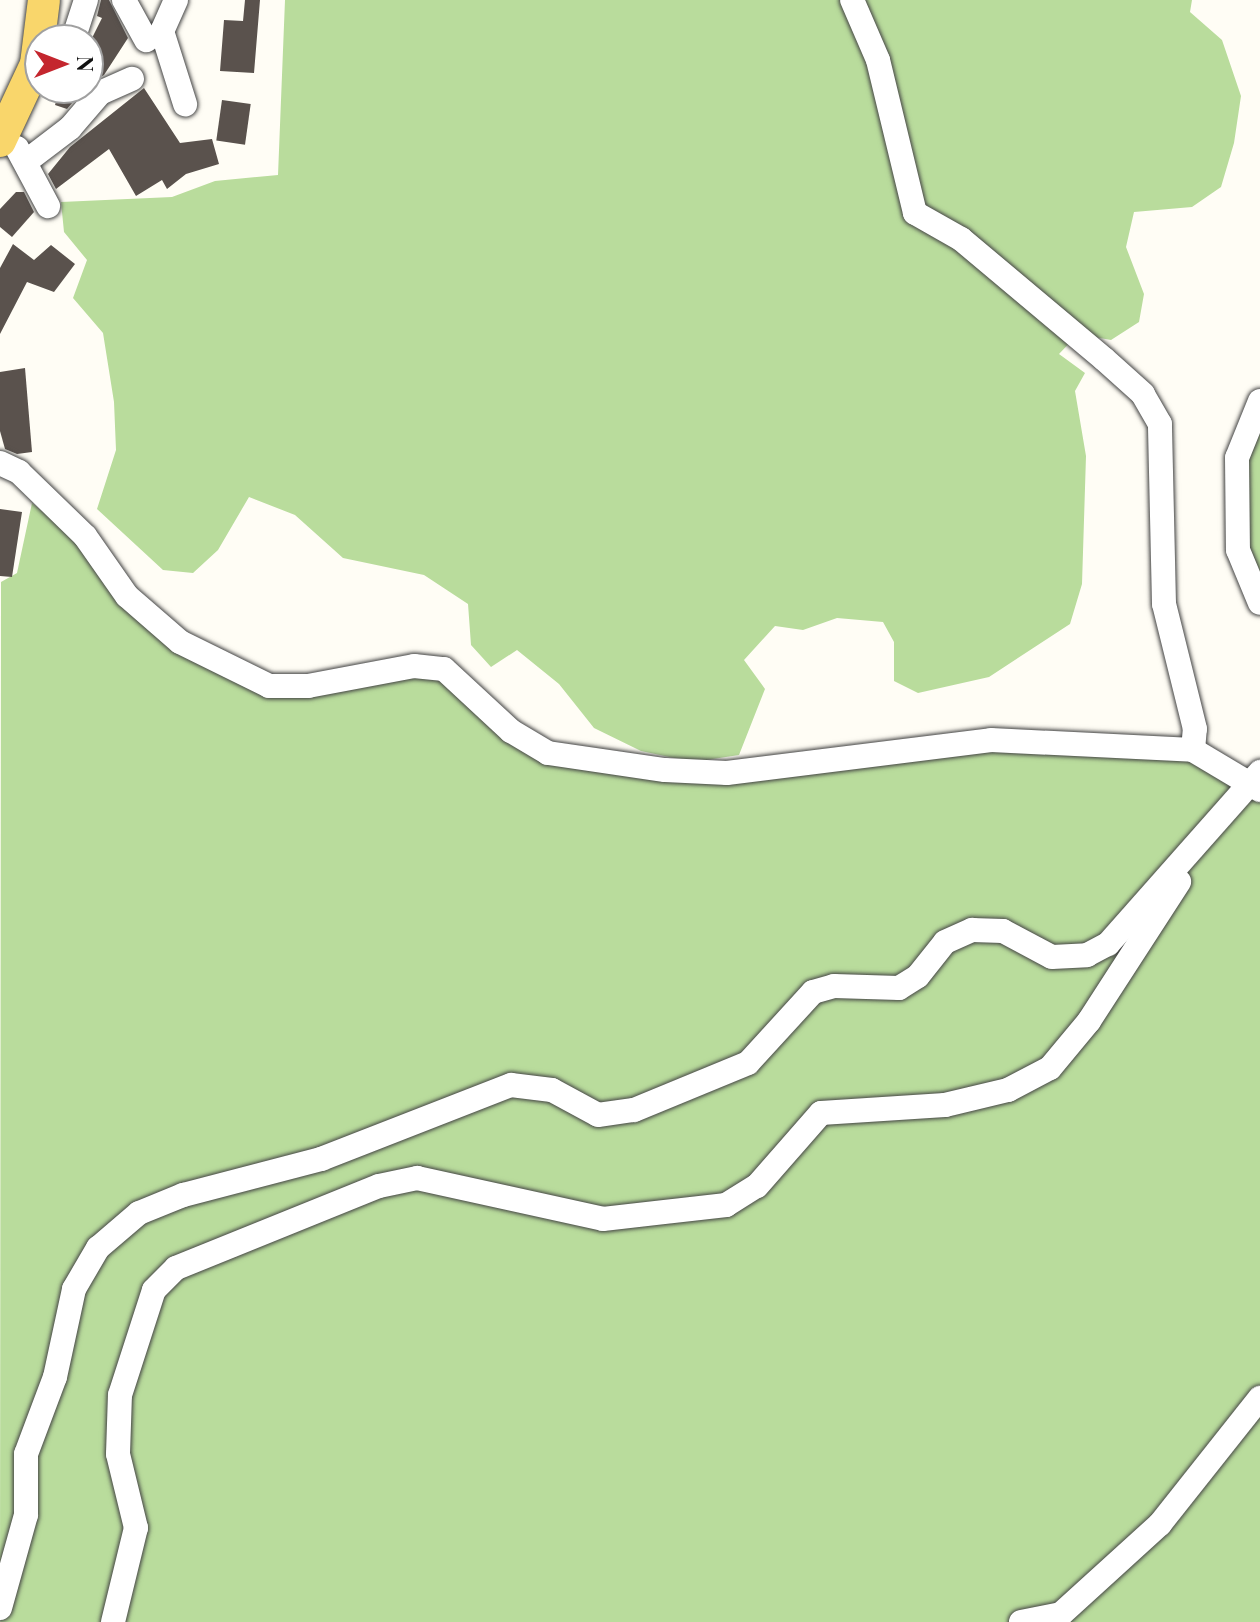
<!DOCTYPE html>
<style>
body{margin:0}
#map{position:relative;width:1260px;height:1622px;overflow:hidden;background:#fffdf5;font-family:"Playfair Display",serif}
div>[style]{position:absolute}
.forest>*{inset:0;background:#b9dc9c}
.building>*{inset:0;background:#5a524d;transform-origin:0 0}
.roads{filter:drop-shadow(0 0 2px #444) drop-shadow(0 0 2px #444)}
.minor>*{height:24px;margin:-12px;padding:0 12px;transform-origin:12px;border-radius:12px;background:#fff}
.major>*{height:32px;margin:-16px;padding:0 16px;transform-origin:16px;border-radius:16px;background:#f9d66b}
span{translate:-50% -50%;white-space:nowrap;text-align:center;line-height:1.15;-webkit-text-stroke:8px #fff;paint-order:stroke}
.north{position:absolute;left:24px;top:24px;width:80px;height:80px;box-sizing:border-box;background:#fff;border:2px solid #a0a0a0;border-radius:50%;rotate:90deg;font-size:22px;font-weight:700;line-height:32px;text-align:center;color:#111}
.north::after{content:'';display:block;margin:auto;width:28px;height:36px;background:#c4262e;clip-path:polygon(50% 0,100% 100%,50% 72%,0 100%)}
</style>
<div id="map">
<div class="forest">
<i style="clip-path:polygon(285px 0,1192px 0,1190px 12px,1222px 40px,1241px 96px,1234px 143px,1221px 187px,1192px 207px,1134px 212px,1126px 247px,1144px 294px,1139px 322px,1111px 340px,1078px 334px,1059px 354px,1085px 373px,1075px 391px,1086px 456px,1082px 584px,1070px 624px,989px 677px,918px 693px,894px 681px,894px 642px,883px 622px,837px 618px,803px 630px,775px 626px,744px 660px,765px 689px,739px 755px,693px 762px,641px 751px,594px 728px,559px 684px,517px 650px,491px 667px,471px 645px,468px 604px,424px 575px,343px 558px,295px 515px,249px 497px,218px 550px,193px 573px,163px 570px,97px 509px,116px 450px,114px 402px,103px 333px,73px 298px,87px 260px,64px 232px,61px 202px,172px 197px,215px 181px,278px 175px)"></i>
<i style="clip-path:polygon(1260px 409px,1260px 596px,1251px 580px,1241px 459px)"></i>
<i style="clip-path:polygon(32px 503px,79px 541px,121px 601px,268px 693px,414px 674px,440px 676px,506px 737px,602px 770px,991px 748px,1195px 760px,1233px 788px,1103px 938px,1064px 951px,1006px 924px,906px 976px,845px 979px,743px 1057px,610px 1108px,555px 1084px,106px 1229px,20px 1490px,0 1589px,1px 582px,17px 573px)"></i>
<i style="clip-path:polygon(1254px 793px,1260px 796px,1260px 1622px,0 1622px,14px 1590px,32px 1455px,86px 1278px,142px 1218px,526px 1090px,571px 1110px,715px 1088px,816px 998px,877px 997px,973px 935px,1076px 964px)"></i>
</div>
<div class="building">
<i style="clip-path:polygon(101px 0,109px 0,128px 38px,104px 75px,88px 84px,88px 46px,102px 18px,97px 16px)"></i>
<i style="clip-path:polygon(245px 0,260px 0,254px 73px,220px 71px,224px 20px,243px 21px)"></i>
<i style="clip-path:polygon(60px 88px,85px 88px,67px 109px,55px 105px)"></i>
<i style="clip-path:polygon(144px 88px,180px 143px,212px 139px,219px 164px,186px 174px,167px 189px,162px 180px,136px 196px,109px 149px,56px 189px,48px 174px,70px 147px)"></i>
<i style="left:222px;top:100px;width:29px;height:41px;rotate:8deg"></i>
<i style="clip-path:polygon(16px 192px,24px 192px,34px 212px,12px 237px,0 227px,0 209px)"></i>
<i style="clip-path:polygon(13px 244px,34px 260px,51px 245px,75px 264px,54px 292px,27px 282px,0 334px,0 268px)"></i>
<i style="clip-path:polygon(25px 368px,32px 452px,17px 454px,5px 449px,0 431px,0 372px)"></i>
<i style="clip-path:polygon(0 509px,22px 512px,12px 577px,0 576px)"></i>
</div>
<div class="roads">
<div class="minor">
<i style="left:124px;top:0;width:46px;rotate:61.2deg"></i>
<i style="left:176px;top:0;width:34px;rotate:114deg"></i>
<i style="left:162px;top:31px;width:77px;rotate:72.5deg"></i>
<i style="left:73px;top:40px;width:42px;rotate:-72deg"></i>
<i style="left:17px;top:148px;width:66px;rotate:61.9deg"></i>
<i style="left:28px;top:160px;width:53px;rotate:-37.3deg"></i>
<i style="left:70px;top:128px;width:46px;rotate:-49.4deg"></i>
<i style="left:100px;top:93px;width:35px;rotate:-24deg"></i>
<i style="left:1260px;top:401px;width:61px;rotate:112deg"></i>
<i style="left:1237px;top:458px;width:92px;rotate:89.4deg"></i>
<i style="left:1238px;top:550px;width:57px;rotate:67.5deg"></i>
<i style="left:0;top:463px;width:21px;rotate:25deg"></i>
<i style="left:19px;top:472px;width:92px;rotate:44.1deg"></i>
<i style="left:85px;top:536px;width:73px;rotate:55deg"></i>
<i style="left:127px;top:596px;width:70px;rotate:41deg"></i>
<i style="left:180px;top:642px;width:99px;rotate:26.3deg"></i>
<i style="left:269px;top:686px;width:39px"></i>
<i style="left:308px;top:686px;width:108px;rotate:-10.7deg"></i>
<i style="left:414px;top:666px;width:30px;rotate:6deg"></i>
<i style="left:444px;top:669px;width:91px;rotate:42.8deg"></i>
<i style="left:511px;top:731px;width:43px;rotate:30.7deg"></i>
<i style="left:548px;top:753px;width:118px;rotate:8.3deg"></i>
<i style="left:665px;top:770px;width:62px;rotate:2.8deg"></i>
<i style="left:727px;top:773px;width:266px;rotate:-7.1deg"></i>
<i style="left:991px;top:740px;width:202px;rotate:2.8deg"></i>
<i style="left:1193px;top:750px;width:21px;rotate:-85deg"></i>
<i style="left:1195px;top:729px;width:129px;rotate:-103.9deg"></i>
<i style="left:1164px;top:604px;width:180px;rotate:-91.3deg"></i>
<i style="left:1160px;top:424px;width:34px;rotate:-120deg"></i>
<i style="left:1143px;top:394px;width:52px;rotate:-138.1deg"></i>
<i style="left:1104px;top:359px;width:187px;rotate:-140deg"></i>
<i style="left:961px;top:239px;width:53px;rotate:-150.5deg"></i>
<i style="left:915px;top:213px;width:157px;rotate:-103.6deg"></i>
<i style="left:878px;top:60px;width:65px;rotate:-113.4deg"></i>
<i style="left:1193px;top:750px;width:78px;rotate:30.8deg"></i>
<i style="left:0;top:1608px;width:97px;rotate:-74.4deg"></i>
<i style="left:26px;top:1515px;width:61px;rotate:-90deg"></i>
<i style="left:26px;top:1454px;width:82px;rotate:-69.4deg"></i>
<i style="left:55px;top:1377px;width:90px;rotate:-77.8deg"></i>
<i style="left:74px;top:1289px;width:48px;rotate:-59.7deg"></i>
<i style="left:98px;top:1248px;width:54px;rotate:-40.5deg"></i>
<i style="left:139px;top:1213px;width:48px;rotate:-22.2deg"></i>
<i style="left:183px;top:1195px;width:143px;rotate:-14.6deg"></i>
<i style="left:321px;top:1159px;width:204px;rotate:-21.3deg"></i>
<i style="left:511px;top:1085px;width:41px;rotate:7deg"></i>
<i style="left:552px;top:1090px;width:52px;rotate:28.5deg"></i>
<i style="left:598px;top:1115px;width:36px;rotate:-8deg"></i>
<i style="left:634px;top:1110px;width:123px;rotate:-22.4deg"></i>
<i style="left:748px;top:1063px;width:96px;rotate:-47.5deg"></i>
<i style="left:813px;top:992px;width:22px;rotate:-16deg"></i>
<i style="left:834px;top:986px;width:65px;rotate:1.8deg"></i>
<i style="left:899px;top:988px;width:22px;rotate:-32deg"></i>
<i style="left:918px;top:976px;width:43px;rotate:-51.5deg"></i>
<i style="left:945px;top:942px;width:30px;rotate:-24deg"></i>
<i style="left:972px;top:930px;width:31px;rotate:2deg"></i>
<i style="left:1003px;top:931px;width:55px;rotate:28deg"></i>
<i style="left:1052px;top:957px;width:35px;rotate:-3deg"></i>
<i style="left:1087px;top:955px;width:24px;rotate:-28deg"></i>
<i style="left:1108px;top:944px;width:230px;rotate:-48.5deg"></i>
<i style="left:113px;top:1622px;width:97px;rotate:-76.3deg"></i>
<i style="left:136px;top:1528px;width:76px;rotate:-103.7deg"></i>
<i style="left:118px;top:1454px;width:59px;rotate:-88.1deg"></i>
<i style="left:120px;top:1395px;width:110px;rotate:-72.1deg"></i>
<i style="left:154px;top:1290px;width:31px;rotate:-45deg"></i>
<i style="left:176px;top:1268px;width:219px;rotate:-22deg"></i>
<i style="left:379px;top:1186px;width:39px;rotate:-12deg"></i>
<i style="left:417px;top:1178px;width:190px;rotate:12.4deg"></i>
<i style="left:603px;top:1219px;width:124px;rotate:-6.5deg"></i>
<i style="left:726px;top:1205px;width:36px;rotate:-32deg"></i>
<i style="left:757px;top:1186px;width:97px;rotate:-48.8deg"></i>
<i style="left:821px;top:1113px;width:124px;rotate:-3.7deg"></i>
<i style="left:945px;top:1105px;width:65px;rotate:-13.4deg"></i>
<i style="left:1008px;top:1090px;width:47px;rotate:-27.6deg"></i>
<i style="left:1050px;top:1068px;width:61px;rotate:-50.3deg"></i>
<i style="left:1089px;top:1021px;width:166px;rotate:-57.1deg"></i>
<i style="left:1021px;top:1622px;width:41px;rotate:-11.3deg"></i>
<i style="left:1061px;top:1614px;width:134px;rotate:-42.3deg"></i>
<i style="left:1160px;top:1524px;width:161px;rotate:-51.6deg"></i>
</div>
<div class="major">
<i style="left:0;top:141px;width:85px;rotate:-64.9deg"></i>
<i style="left:36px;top:64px;width:64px;rotate:-82.9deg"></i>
</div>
</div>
<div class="north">N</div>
</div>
